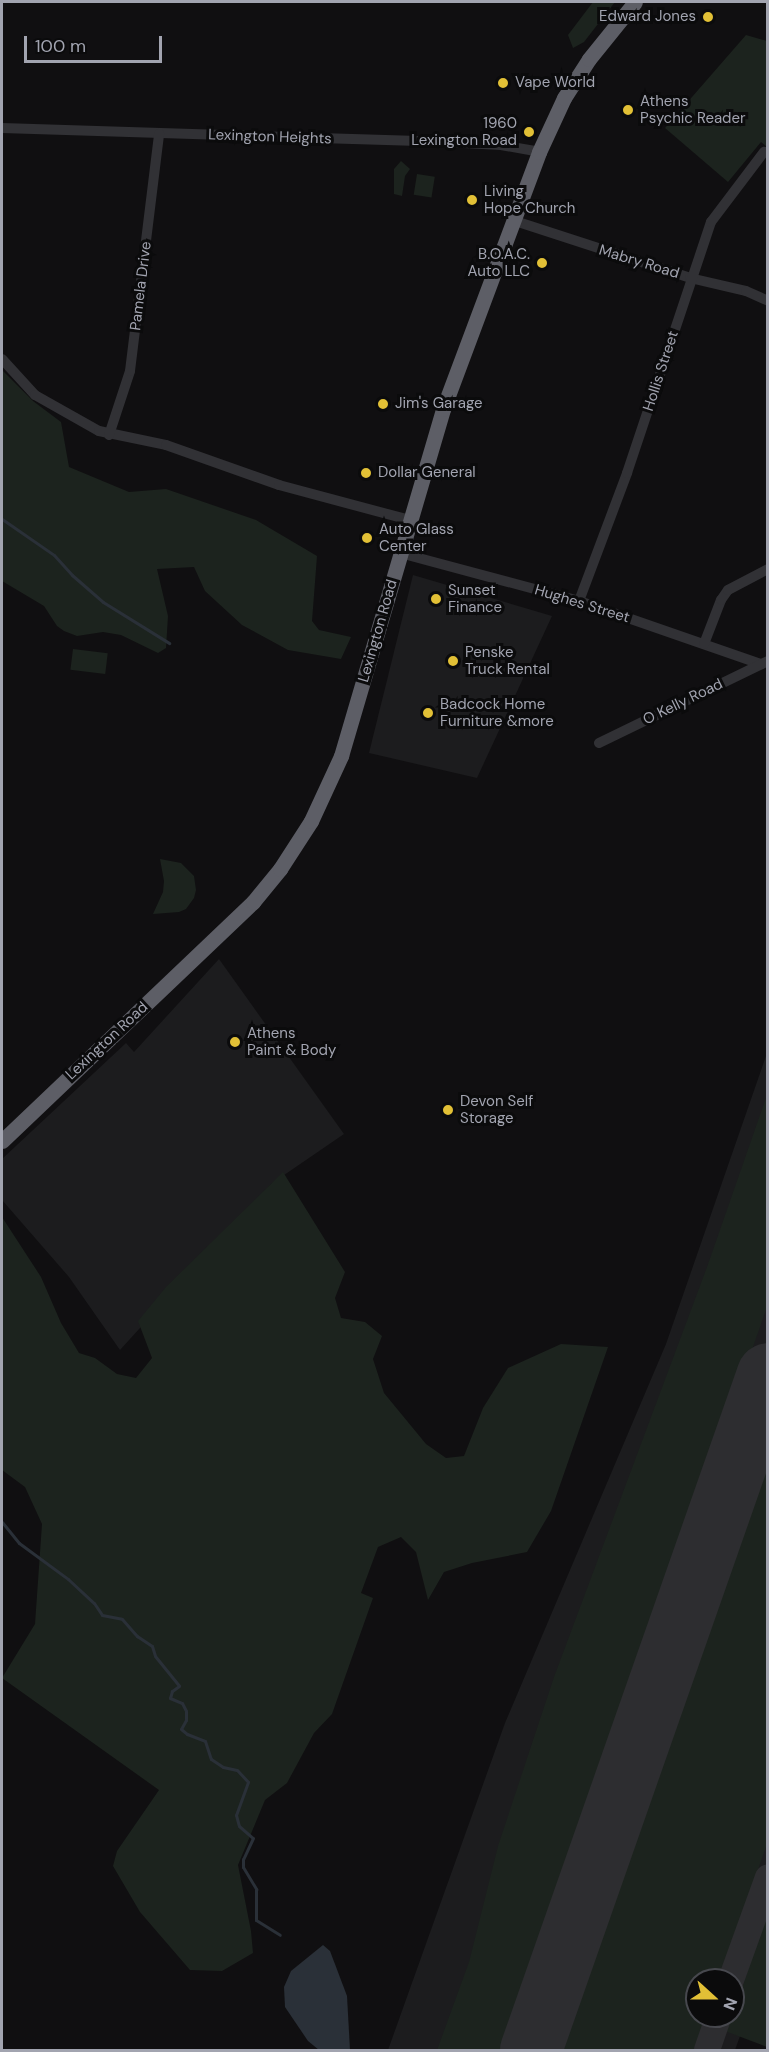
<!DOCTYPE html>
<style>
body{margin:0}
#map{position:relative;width:769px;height:2052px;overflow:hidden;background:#100f11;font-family:"DM Sans",sans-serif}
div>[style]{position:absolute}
.built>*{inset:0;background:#1c1c1e}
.green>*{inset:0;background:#1c231e;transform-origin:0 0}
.water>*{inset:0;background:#2a3038}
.stream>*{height:3px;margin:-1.5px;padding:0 1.5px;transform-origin:1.5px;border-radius:1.5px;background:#2a3038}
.taxiway>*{height:26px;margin:-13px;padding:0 13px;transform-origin:13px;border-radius:13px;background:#2d2d30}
.runway>*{height:62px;margin:-31px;padding:0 31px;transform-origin:31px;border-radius:31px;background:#2d2d30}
.minor>*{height:10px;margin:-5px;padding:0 5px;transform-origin:5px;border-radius:5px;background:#313135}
.highway>*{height:15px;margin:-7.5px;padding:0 7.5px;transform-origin:7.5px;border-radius:7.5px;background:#5d5e66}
.dots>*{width:16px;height:16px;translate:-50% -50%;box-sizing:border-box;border:3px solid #0b0b0c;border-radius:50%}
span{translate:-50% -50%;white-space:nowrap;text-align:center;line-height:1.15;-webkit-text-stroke:6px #0b0b0c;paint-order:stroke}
.poi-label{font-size:15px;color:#a2a4b0}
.right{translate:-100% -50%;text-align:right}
.left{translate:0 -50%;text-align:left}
.street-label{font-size:15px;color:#a2a4b0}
.frame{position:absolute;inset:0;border:3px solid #a2a4b0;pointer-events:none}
.north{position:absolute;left:685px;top:1968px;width:60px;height:60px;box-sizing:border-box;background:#0b0b0c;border:2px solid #47484e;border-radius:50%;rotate:111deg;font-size:16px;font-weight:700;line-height:24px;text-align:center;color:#a2a4b0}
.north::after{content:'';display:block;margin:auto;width:21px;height:27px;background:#e2c036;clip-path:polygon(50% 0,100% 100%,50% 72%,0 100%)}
.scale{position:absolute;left:24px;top:36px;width:138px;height:27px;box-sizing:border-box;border:3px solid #a2a4b0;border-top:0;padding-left:8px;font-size:18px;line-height:21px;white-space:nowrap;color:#a2a4b0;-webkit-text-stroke:4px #0b0b0c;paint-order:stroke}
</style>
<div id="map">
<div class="built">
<i style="clip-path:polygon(413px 575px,552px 616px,477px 778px,369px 753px)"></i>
<i style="clip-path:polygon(219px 959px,344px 1134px,271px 1184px,120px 1350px,69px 1277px,2px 1200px,2px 1159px,126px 1043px,134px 1052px)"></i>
<i style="clip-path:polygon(evenodd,767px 1053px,768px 1958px,735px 2050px,388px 2050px,505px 1723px,666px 1344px,767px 1053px,697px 1980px,733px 1980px,733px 2016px,697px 2016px,697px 1980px)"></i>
</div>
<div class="green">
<i style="clip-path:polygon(593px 2px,615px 2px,584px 42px,573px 48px,568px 35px)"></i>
<i style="clip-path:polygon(746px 35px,767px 41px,767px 147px,761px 142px,728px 182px,665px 128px)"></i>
<i style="clip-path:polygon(401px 161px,410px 169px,405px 176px,402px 196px,394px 194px,394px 169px)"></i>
<i style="left:417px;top:174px;width:18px;height:21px;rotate:9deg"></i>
<i style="clip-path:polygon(2px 370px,33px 401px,61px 422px,69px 467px,129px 492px,166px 489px,256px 520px,317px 556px,312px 621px,319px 630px,351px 637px,341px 659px,288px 650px,242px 625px,205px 591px,194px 567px,157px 569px,168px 616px,166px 648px,158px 653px,121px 635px,103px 632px,77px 636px,64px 631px,57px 626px,44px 606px,2px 581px)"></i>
<i style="left:73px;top:649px;width:35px;height:21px;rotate:7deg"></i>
<i style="clip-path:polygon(160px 859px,181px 863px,194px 876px,196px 890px,194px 898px,186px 909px,179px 912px,153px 914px,163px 892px,164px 881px)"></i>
<i style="clip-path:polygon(767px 1095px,767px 1307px,507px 2050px,437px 2050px,469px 1962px,498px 1846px,554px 1677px,707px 1267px)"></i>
<i style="clip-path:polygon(283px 1172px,345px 1272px,335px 1298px,341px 1318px,365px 1322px,382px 1336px,373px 1359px,384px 1393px,426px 1444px,446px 1458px,464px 1456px,483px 1408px,508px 1368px,561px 1344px,608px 1347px,551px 1511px,527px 1552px,472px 1563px,444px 1572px,428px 1600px,416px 1552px,401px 1537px,378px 1547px,361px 1593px,373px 1598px,332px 1714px,314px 1733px,287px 1783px,265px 1800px,238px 1865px,251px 1931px,253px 1953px,222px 1971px,190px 1970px,140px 1912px,113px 1866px,117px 1851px,159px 1790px,2px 1678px,35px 1624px,42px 1524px,25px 1487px,2px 1470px,2px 1217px,41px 1277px,61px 1323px,79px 1353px,95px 1358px,117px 1374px,136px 1378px,152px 1358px,138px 1321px,166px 1287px)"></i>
<i style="clip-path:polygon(767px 1451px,767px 1844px,719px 1980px,697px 1980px,697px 2016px,706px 2016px,694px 2050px,552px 2050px,761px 1456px)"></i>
<i style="clip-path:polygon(767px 1911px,767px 2047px,725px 2031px,733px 2016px)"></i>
</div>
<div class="water">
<i style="clip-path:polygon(323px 1945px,330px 1951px,347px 1996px,350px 2050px,319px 2050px,308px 2041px,285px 2007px,284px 1987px,291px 1971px)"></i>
</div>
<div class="stream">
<i style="left:2px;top:519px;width:63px;rotate:34.7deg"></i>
<i style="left:54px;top:555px;width:27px;rotate:48deg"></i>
<i style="left:72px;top:575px;width:41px;rotate:41.1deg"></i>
<i style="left:103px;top:602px;width:78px;rotate:31.8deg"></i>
<i style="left:2px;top:1522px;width:27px;rotate:51deg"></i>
<i style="left:19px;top:1543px;width:61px;rotate:36.3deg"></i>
<i style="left:68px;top:1579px;width:35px;rotate:43deg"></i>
<i style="left:94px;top:1603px;width:14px;rotate:56deg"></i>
<i style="left:102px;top:1615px;width:20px;rotate:11deg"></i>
<i style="left:122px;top:1619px;width:23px;rotate:49deg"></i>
<i style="left:137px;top:1636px;width:18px;rotate:34deg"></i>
<i style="left:152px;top:1646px;width:10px;rotate:73deg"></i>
<i style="left:155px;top:1656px;width:38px;rotate:51deg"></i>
<i style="left:179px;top:1686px;width:9px;rotate:144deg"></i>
<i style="left:172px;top:1691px;width:7px;rotate:106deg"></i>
<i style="left:170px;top:1698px;width:13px;rotate:23deg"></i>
<i style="left:182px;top:1703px;width:9px;rotate:63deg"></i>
<i style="left:186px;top:1711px;width:9px;rotate:90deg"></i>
<i style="left:186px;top:1720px;width:10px;rotate:119deg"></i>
<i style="left:181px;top:1729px;width:8px;rotate:40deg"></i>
<i style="left:187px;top:1734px;width:19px;rotate:21deg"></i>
<i style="left:205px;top:1741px;width:19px;rotate:72deg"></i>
<i style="left:211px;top:1759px;width:14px;rotate:34deg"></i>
<i style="left:223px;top:1767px;width:14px;rotate:12deg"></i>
<i style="left:237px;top:1770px;width:16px;rotate:47deg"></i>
<i style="left:248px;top:1782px;width:35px;rotate:110deg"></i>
<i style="left:236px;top:1815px;width:11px;rotate:75deg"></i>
<i style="left:239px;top:1826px;width:18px;rotate:41deg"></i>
<i style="left:253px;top:1838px;width:23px;rotate:115deg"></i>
<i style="left:243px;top:1859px;width:8px;rotate:90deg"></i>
<i style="left:243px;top:1867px;width:26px;rotate:59deg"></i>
<i style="left:256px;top:1889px;width:31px;rotate:90deg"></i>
<i style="left:256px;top:1920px;width:28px;rotate:32deg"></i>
</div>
<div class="taxiway">
<i style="left:749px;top:1425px;width:20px;rotate:18deg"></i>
<i style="left:731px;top:1980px;width:109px;rotate:-70.2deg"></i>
<i style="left:707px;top:2050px;width:36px;rotate:-71deg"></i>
</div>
<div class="runway">
<i style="left:531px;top:2050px;width:716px;rotate:-70.68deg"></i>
</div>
<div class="minor">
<i style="left:2px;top:128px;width:425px;rotate:1.8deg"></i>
<i style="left:427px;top:141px;width:74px;rotate:3.1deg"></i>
<i style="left:501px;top:145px;width:39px;rotate:10deg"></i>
<i style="left:512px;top:220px;width:187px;rotate:18deg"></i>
<i style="left:690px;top:278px;width:57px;rotate:13.1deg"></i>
<i style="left:746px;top:291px;width:24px;rotate:24deg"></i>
<i style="left:2px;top:359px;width:49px;rotate:47.5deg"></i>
<i style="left:35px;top:395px;width:73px;rotate:29.4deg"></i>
<i style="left:99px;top:431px;width:68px;rotate:11.8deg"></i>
<i style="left:166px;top:445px;width:120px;rotate:19.5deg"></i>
<i style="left:279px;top:485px;width:136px;rotate:15deg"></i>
<i style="left:109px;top:435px;width:67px;rotate:-71.8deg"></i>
<i style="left:130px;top:371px;width:239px;rotate:-83deg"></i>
<i style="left:400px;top:553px;width:185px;rotate:15deg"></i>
<i style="left:579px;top:601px;width:193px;rotate:19.1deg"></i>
<i style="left:579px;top:601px;width:137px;rotate:-69.4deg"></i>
<i style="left:627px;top:473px;width:265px;rotate:-71.5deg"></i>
<i style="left:711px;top:222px;width:88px;rotate:-52.9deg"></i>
<i style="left:704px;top:644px;width:47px;rotate:-68.9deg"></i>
<i style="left:721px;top:600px;width:12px;rotate:-55deg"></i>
<i style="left:728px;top:590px;width:45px;rotate:-27.7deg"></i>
<i style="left:599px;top:743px;width:188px;rotate:-25.9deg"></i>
</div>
<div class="highway">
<i style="left:2px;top:1141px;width:347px;rotate:-43.6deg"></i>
<i style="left:253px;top:902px;width:43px;rotate:-50.7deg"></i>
<i style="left:280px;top:869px;width:57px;rotate:-57.1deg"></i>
<i style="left:311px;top:821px;width:72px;rotate:-65.2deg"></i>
<i style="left:341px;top:756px;width:362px;rotate:-73.6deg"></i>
<i style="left:443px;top:409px;width:274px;rotate:-69.5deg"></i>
<i style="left:539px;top:152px;width:60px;rotate:-65.2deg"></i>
<i style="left:564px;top:98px;width:46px;rotate:-57.3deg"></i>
<i style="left:589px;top:59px;width:73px;rotate:-51.1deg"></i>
</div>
<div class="dots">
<i style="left:708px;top:17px;background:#e2c036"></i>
<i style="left:503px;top:83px;background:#e2c036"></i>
<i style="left:628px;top:110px;background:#e2c036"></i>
<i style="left:529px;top:132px;background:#e2c036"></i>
<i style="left:472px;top:200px;background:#e2c036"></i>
<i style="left:542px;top:263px;background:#e2c036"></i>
<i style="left:383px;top:404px;background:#e2c036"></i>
<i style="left:366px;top:473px;background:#e2c036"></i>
<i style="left:367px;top:538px;background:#e2c036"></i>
<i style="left:436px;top:599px;background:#e2c036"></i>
<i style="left:453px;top:661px;background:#e2c036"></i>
<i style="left:428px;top:713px;background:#e2c036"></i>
<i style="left:235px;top:1042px;background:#e2c036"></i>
<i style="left:448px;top:1110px;background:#e2c036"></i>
</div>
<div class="poi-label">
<span class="right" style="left:696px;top:17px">Edward Jones</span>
<span class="left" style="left:515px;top:83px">Vape World</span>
<span class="left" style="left:640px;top:110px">Athens<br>Psychic Reader</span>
<span class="right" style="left:517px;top:132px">1960<br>Lexington Road</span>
<span class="left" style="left:484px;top:200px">Living<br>Hope Church</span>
<span class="right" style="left:530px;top:263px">B.O.A.C.<br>Auto LLC</span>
<span class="left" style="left:395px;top:404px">Jim's Garage</span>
<span class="left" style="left:378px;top:473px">Dollar General</span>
<span class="left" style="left:379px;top:538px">Auto Glass<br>Center</span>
<span class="left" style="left:448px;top:599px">Sunset<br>Finance</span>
<span class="left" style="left:465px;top:661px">Penske<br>Truck Rental</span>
<span class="left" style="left:440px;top:713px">Badcock Home<br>Furniture &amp;more</span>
<span class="left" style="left:247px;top:1042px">Athens<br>Paint &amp; Body</span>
<span class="left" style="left:460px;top:1110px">Devon Self<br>Storage</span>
</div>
<div class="street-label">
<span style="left:270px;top:137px;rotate:2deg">Lexington Heights</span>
<span style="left:639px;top:262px;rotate:17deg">Mabry Road</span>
<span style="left:141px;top:286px;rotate:-83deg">Pamela Drive</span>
<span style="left:661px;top:371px;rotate:-72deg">Hollis Street</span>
<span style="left:582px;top:604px;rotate:17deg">Hughes Street</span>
<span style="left:378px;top:631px;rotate:-74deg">Lexington Road</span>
<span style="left:683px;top:702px;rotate:-26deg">O Kelly Road</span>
<span style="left:107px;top:1041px;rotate:-43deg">Lexington Road</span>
</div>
<div class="frame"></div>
<div class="north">N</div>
<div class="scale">100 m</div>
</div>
